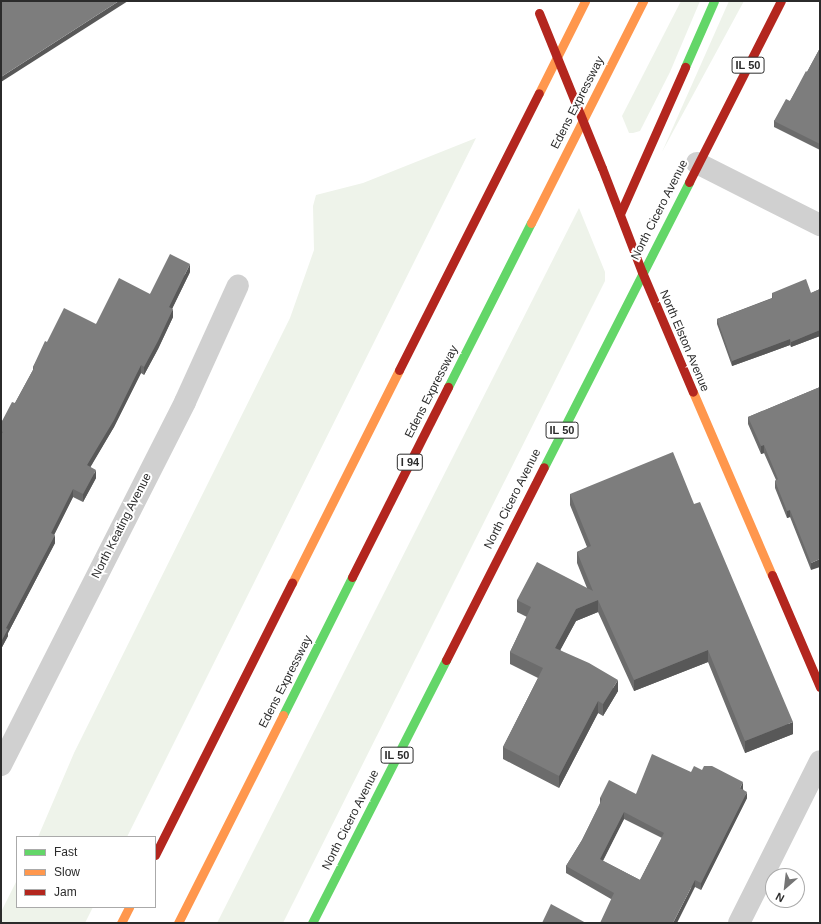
<!DOCTYPE html>
<style>
body{margin:0}
#map{position:relative;width:821px;height:924px;overflow:hidden;background:#fff;font-family:Helvetica,sans-serif}
div>[style]{position:absolute}
.green>*{inset:0;background:#eef3ea}
.street>*{height:22px;margin:-11px;padding:0 11px;transform-origin:11px;border-radius:11px;background:#d0d0d0}
.fast>*{height:9px;margin:-4.5px;padding:0 4.5px;transform-origin:4.5px;border-radius:4.5px;background:#63d668}
.slow>*{height:9px;margin:-4.5px;padding:0 4.5px;transform-origin:4.5px;border-radius:4.5px;background:#ff974d}
.jam>*{height:9px;margin:-4.5px;padding:0 4.5px;transform-origin:4.5px;border-radius:4.5px;background:#b3261e}
.jam-bridge>*{height:9px;margin:-4.5px;padding:0 4.5px;transform-origin:4.5px;border-radius:4.5px;background:#b3261e}
.wall>*{inset:0;background:#6c6c6c}
.shaded-wall>*{inset:0;background:#585858}
.building>*{inset:0;background:#7d7d7d}
span{translate:-50% -50%;white-space:nowrap;text-align:center;line-height:1.15;-webkit-text-stroke:4px #fff;paint-order:stroke}
.shield-label span{padding:1px 3px;background:#fff;border:1px solid;border-radius:3px;-webkit-text-stroke-width:0}
.shield-label{font-size:11px;color:#2b2b2b;font-weight:700}
.street-label{font-size:12px;color:#2b2b2b}
.frame{position:absolute;inset:0;border:2px solid #2b2b2b;pointer-events:none}
.legend{position:absolute;left:16px;top:836px;width:140px;height:72px;box-sizing:border-box;background:#fff;border:1px solid #aaa;margin:0;padding:5px 7px;list-style:none;font-size:12px;color:#2b2b2b}
.legend li{display:flex;align-items:center;gap:8px;height:20px}
.legend b{width:20px;border:1px solid #aaa}
.north{position:absolute;left:765px;top:868px;width:40px;height:40px;box-sizing:border-box;background:#fff;border:1px solid #aaa;border-radius:50%;rotate:208deg;font-size:11px;font-weight:700;line-height:16px;text-align:center;color:#2b2b2b}
.north::after{content:'';display:block;margin:auto;width:14px;height:18px;background:#757575;clip-path:polygon(50% 0,100% 100%,50% 72%,0 100%)}
</style>
<div id="map">
<div class="green">
<i style="clip-path:polygon(681px 1px,700px 1px,670px 72px,640px 131px,633px 133px,629px 133px,622px 116px)"></i>
<i style="clip-path:polygon(729px 1px,744px 1px,662px 152px)"></i>
<i style="clip-path:polygon(476px 138px,127px 837px,38px 837px,74px 753px,290px 318px,314px 250px,313px 206px,316px 195px,363px 183px)"></i>
<i style="clip-path:polygon(579px 208px,605px 272px,605px 281px,283px 923px,217px 923px)"></i>
<i style="clip-path:polygon(17px 880px,17px 907px,93px 907px,85px 923px,1px 923px,1px 912px)"></i>
</div>
<div class="street">
<i style="left:697px;top:163px;width:138px;rotate:26.8deg"></i>
<i style="left:1px;top:765px;width:407px;rotate:-63.1deg"></i>
<i style="left:185px;top:402px;width:128px;rotate:-65.6deg"></i>
<i style="left:739px;top:923px;width:181px;rotate:-63.4deg"></i>
</div>
<div class="fast">
<i style="left:685px;top:67px;width:72px;rotate:-66.3deg"></i>
<i style="left:448px;top:387px;width:184px;rotate:-63.2deg"></i>
<i style="left:544px;top:467px;width:320px;rotate:-63deg"></i>
<i style="left:283px;top:715px;width:154px;rotate:-63.4deg"></i>
<i style="left:312px;top:923px;width:295px;rotate:-63deg"></i>
</div>
<div class="slow">
<i style="left:539px;top:93px;width:103px;rotate:-63.4deg"></i>
<i style="left:531px;top:223px;width:249px;rotate:-63.2deg"></i>
<i style="left:693px;top:392px;width:199px;rotate:66.7deg"></i>
<i style="left:292px;top:583px;width:238px;rotate:-63.3deg"></i>
<i style="left:121px;top:923px;width:18px;rotate:-63deg"></i>
<i style="left:178px;top:923px;width:233px;rotate:-63.2deg"></i>
</div>
<div class="jam">
<i style="left:602px;top:168px;width:111px;rotate:69deg"></i>
<i style="left:642px;top:272px;width:130px;rotate:67deg"></i>
<i style="left:689px;top:182px;width:203px;rotate:-63.1deg"></i>
<i style="left:620px;top:214px;width:161px;rotate:-66.1deg"></i>
<i style="left:399px;top:370px;width:310px;rotate:-63.2deg"></i>
<i style="left:772px;top:575px;width:122px;rotate:66.8deg"></i>
<i style="left:352px;top:577px;width:213px;rotate:-63.2deg"></i>
<i style="left:446px;top:660px;width:216px;rotate:-63.1deg"></i>
<i style="left:155px;top:855px;width:305px;rotate:-63.3deg"></i>
</div>
<div class="jam-bridge">
<i style="left:539px;top:13px;width:167px;rotate:67.9deg"></i>
</div>
<div class="wall">
<i style="clip-path:polygon(820px 48px,820px 150px,774px 127px,774px 121px,790px 101px,807px 72px)"></i>
<i style="clip-path:polygon(190px 272px,172px 309px,173px 317px,158px 349px,144px 375px,141px 373px,114px 427px,90px 467px,96px 478px,83px 502px,73px 497px,54px 535px,55px 543px,8px 633px,8px 636px,1px 649px,1px 423px,15px 403px,33px 370px,33px 367px,47px 342px,96px 324px,150px 294px)"></i>
<i style="clip-path:polygon(820px 289px,820px 336px,791px 347px,790px 345px,732px 366px,717px 324px,717px 319px,772px 298px,772px 293px,811px 293px)"></i>
<i style="clip-path:polygon(820px 387px,811px 570px,790px 517px,787px 518px,775px 488px,775px 481px,776px 480px,764px 453px,761px 454px,748px 424px,748px 417px)"></i>
<i style="clip-path:polygon(570px 494px,694px 504px,793px 734px,745px 753px,708px 662px,634px 691px,598px 612px,576px 621px,560px 650px,618px 691px,603px 716px,598px 713px,559px 788px,503px 759px,503px 747px,538px 678px,510px 664px,510px 652px,527px 617px,517px 612px,517px 600px,587px 588px,577px 563px,577px 552px,587px 547px,570px 505px)"></i>
<i style="clip-path:polygon(evenodd,691px 772px,743px 789px,747px 798px,701px 890px,695px 887px,611px 899px,566px 873px,566px 866px,582px 840px,600px 804px,600px 798px,636px 794px,691px 772px,624px 819px,662px 838px,640px 880px,603px 861px,624px 819px)"></i>
</div>
<div class="shaded-wall">
<i style="clip-path:polygon(119px 1px,128px 1px,1px 82px,1px 77px)"></i>
<i style="clip-path:polygon(190px 264px,190px 272px,169px 315px,169px 307px)"></i>
<i style="clip-path:polygon(173px 309px,173px 317px,158px 349px,144px 375px,144px 367px)"></i>
<i style="clip-path:polygon(820px 330px,820px 336px,791px 347px,791px 342px)"></i>
<i style="clip-path:polygon(790px 339px,790px 345px,732px 366px,732px 361px)"></i>
<i style="clip-path:polygon(141px 365px,141px 373px,114px 427px,87px 473px,87px 465px)"></i>
<i style="clip-path:polygon(764px 445px,764px 453px,761px 454px,761px 446px)"></i>
<i style="clip-path:polygon(96px 470px,96px 478px,83px 502px,83px 494px)"></i>
<i style="clip-path:polygon(73px 489px,73px 497px,51px 541px,51px 533px)"></i>
<i style="clip-path:polygon(790px 510px,790px 517px,787px 518px,787px 511px)"></i>
<i style="clip-path:polygon(55px 535px,55px 543px,8px 633px,8px 636px,1px 649px,1px 642px,6px 628px)"></i>
<i style="clip-path:polygon(820px 559px,820px 567px,811px 570px,811px 563px)"></i>
<i style="clip-path:polygon(598px 600px,598px 612px,576px 621px,555px 660px,555px 648px,576px 609px)"></i>
<i style="clip-path:polygon(708px 650px,708px 662px,634px 691px,634px 680px)"></i>
<i style="clip-path:polygon(618px 680px,618px 691px,603px 716px,603px 704px)"></i>
<i style="clip-path:polygon(598px 701px,598px 713px,559px 788px,559px 776px)"></i>
<i style="clip-path:polygon(793px 722px,793px 734px,745px 753px,745px 741px)"></i>
<i style="clip-path:polygon(743px 782px,743px 789px,740px 795px,740px 788px)"></i>
<i style="clip-path:polygon(747px 792px,747px 798px,701px 890px,701px 883px)"></i>
<i style="clip-path:polygon(624px 812px,624px 819px,600px 866px,600px 859px)"></i>
<i style="clip-path:polygon(695px 880px,695px 887px,677px 923px,673px 923px)"></i>
</div>
<div class="building">
<i style="clip-path:polygon(1px 1px,119px 1px,1px 77px)"></i>
<i style="clip-path:polygon(820px 48px,820px 144px,774px 121px,786px 99px,790px 101px,806px 71px,807px 72px)"></i>
<i style="clip-path:polygon(170px 254px,190px 264px,169px 307px,173px 309px,158px 341px,144px 367px,141px 365px,114px 420px,87px 465px,96px 470px,83px 494px,73px 489px,51px 533px,55px 535px,6px 628px,8px 629px,1px 642px,1px 435px,3px 432px,1px 431px,1px 423px,12px 402px,15px 403px,34px 368px,33px 367px,45px 341px,47px 342px,64px 308px,96px 324px,119px 278px,150px 294px)"></i>
<i style="clip-path:polygon(806px 279px,811px 293px,820px 289px,820px 330px,791px 342px,790px 339px,732px 361px,717px 319px,773px 298px,772px 293px)"></i>
<i style="clip-path:polygon(820px 387px,820px 559px,811px 563px,790px 510px,787px 511px,775px 481px,778px 479px,764px 445px,761px 446px,748px 417px)"></i>
<i style="clip-path:polygon(673px 452px,694px 504px,700px 502px,793px 722px,745px 741px,708px 650px,634px 680px,598px 600px,576px 609px,555px 648px,589px 663px,618px 680px,603px 704px,598px 701px,559px 776px,503px 747px,543px 668px,510px 652px,531px 607px,517px 600px,537px 562px,593px 591px,577px 552px,591px 546px,570px 494px)"></i>
<i style="clip-path:polygon(evenodd,652px 754px,691px 772px,694px 766px,702px 770px,704px 766px,712px 766px,743px 782px,740px 788px,747px 792px,701px 883px,695px 880px,673px 923px,600px 923px,614px 893px,566px 866px,582px 840px,602px 799px,600px 798px,609px 780px,636px 794px,652px 754px,624px 812px,664px 833px,640px 880px,600px 859px,624px 812px)"></i>
<i style="clip-path:polygon(551px 904px,586px 923px,542px 923px)"></i>
</div>
<div class="shield-label">
<span style="left:748px;top:65px">IL 50</span>
<span style="left:562px;top:430px">IL 50</span>
<span style="left:410px;top:462px">I 94</span>
<span style="left:397px;top:755px">IL 50</span>
</div>
<div class="street-label">
<span style="left:578px;top:103px;rotate:-63deg">Edens Expressway</span>
<span style="left:660px;top:210px;rotate:-63deg">North Cicero Avenue</span>
<span style="left:684px;top:341px;rotate:67deg">North Elston Avenue</span>
<span style="left:432px;top:392px;rotate:-63deg">Edens Expressway</span>
<span style="left:513px;top:499px;rotate:-63deg">North Cicero Avenue</span>
<span style="left:122px;top:526px;rotate:-63deg">North Keating Avenue</span>
<span style="left:286px;top:682px;rotate:-63deg">Edens Expressway</span>
<span style="left:351px;top:820px;rotate:-63deg">North Cicero Avenue</span>
</div>
<div class="frame"></div>
<ul class="legend">
<li><b style="height:5px;background:#63d668"></b>Fast</li>
<li><b style="height:5px;background:#ff974d"></b>Slow</li>
<li><b style="height:5px;background:#b3261e"></b>Jam</li>
</ul>
<div class="north">N</div>
</div>
